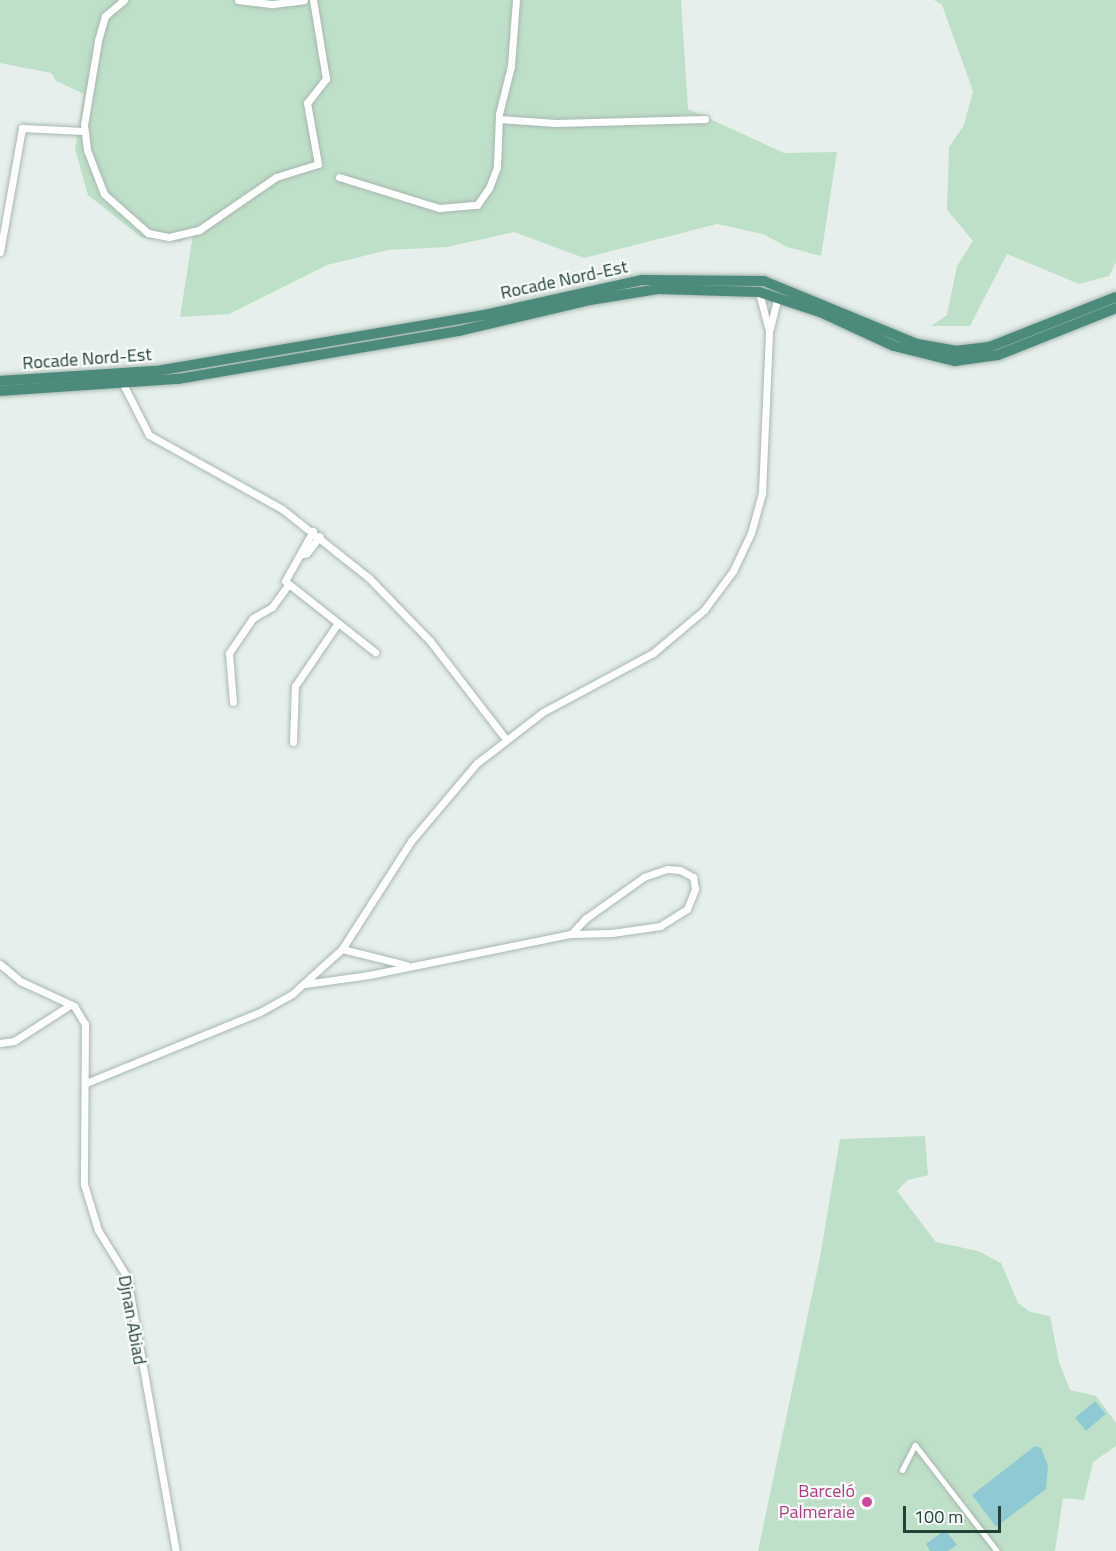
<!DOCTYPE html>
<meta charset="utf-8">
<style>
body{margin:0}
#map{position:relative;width:1116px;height:1551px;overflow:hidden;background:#e6efeb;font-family:"Titillium Web",sans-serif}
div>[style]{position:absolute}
.green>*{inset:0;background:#bfe0c8}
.water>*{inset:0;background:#8ec9d4;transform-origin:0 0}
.roads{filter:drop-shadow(0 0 2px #a8b8b2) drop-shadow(0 0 2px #a8b8b2)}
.pedestrian>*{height:5px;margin:-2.5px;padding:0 2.5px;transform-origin:2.5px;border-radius:2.5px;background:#fff}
.minor>*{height:7px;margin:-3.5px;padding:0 3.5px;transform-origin:3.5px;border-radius:3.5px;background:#fff}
.trunk>*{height:10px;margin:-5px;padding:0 5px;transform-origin:5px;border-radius:5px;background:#4c8a7c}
.dots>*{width:16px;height:16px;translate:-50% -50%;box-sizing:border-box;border:3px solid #f7fbf9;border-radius:50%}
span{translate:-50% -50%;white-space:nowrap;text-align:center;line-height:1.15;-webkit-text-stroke:4.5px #f7fbf9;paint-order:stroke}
.street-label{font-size:18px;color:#24423a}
.hotel-label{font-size:18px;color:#b23c85}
.right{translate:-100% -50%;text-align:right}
.scale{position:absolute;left:903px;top:1506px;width:98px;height:27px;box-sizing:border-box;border:3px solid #24423a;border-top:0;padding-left:8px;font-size:18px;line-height:21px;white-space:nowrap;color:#24423a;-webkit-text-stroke:4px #f7fbf9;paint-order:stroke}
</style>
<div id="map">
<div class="green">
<i style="clip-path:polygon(0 0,681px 0,688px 109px,784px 153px,837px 152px,821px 256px,787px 247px,763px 234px,717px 224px,584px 258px,514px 232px,447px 247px,388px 250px,327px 265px,229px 314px,180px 317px,193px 235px,180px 242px,142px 238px,88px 195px,75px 149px,84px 94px,56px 81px,51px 73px,0 63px)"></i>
<i style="clip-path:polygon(934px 0,1116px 0,1116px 262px,1109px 276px,1079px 284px,1007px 254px,970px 326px,931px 326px,947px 315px,957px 266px,973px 241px,947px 210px,949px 147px,964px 125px,973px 91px,942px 5px)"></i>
<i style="clip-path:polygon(925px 1136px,928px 1175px,908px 1180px,897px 1191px,936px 1242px,978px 1251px,1001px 1263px,1018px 1303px,1030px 1312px,1050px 1316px,1059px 1362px,1070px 1390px,1096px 1396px,1116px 1423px,1116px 1446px,1093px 1462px,1084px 1500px,1063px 1498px,1055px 1551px,758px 1551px,820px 1257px,840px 1139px)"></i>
</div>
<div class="water">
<i style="left:1095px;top:1401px;width:17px;height:26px;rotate:50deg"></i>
<i style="clip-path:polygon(1035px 1446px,1041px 1448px,1048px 1466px,1046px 1489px,996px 1527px,972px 1495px)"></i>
<i style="clip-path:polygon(945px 1530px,957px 1545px,948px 1551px,930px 1551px,926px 1544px)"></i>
</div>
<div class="roads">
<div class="pedestrian">
<i style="left:902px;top:1470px;width:28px;rotate:-63deg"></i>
<i style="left:915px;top:1445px;width:134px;rotate:52.3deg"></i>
</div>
<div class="minor">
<i style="left:124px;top:0;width:25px;rotate:140deg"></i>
<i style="left:105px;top:16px;width:26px;rotate:106deg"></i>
<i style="left:98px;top:41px;width:85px;rotate:99.5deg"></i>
<i style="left:84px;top:125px;width:25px;rotate:83deg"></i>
<i style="left:87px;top:150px;width:47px;rotate:68.9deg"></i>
<i style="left:104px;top:194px;width:59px;rotate:41.6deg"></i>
<i style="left:148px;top:233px;width:21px;rotate:11deg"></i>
<i style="left:169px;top:237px;width:31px;rotate:-13deg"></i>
<i style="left:199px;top:230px;width:93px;rotate:-34.5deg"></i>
<i style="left:276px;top:177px;width:44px;rotate:-17.2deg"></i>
<i style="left:318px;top:164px;width:62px;rotate:-100.2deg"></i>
<i style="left:307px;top:103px;width:31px;rotate:-52deg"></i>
<i style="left:326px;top:79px;width:80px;rotate:-99.3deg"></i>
<i style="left:238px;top:0;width:35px;rotate:7deg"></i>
<i style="left:273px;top:4px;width:31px;rotate:-7deg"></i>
<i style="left:499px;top:119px;width:57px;rotate:4deg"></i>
<i style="left:556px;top:123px;width:149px;rotate:-1.5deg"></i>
<i style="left:339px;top:177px;width:105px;rotate:17.2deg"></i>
<i style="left:439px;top:208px;width:38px;rotate:-5deg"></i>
<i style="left:477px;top:205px;width:21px;rotate:-55deg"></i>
<i style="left:489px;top:188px;width:22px;rotate:-69deg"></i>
<i style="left:497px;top:167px;width:53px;rotate:-87.8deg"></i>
<i style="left:499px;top:114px;width:49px;rotate:-76deg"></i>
<i style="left:511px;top:66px;width:66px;rotate:-85.7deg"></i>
<i style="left:0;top:252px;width:126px;rotate:-79.9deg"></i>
<i style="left:22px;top:128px;width:61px;rotate:2.8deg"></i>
<i style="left:770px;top:328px;width:32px;rotate:-76deg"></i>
<i style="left:122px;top:382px;width:59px;rotate:63deg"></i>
<i style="left:149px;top:435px;width:152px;rotate:29.1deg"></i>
<i style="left:282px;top:509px;width:111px;rotate:38.4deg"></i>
<i style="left:369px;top:578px;width:88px;rotate:45.9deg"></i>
<i style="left:430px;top:641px;width:123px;rotate:52.3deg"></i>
<i style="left:313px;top:531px;width:57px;rotate:119.2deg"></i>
<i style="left:285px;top:581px;width:115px;rotate:38.3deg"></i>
<i style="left:300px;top:555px;width:7px;rotate:-16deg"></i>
<i style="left:307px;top:553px;width:21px;rotate:-53deg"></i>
<i style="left:233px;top:702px;width:49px;rotate:-94.7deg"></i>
<i style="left:229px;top:653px;width:42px;rotate:-55.6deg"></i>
<i style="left:253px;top:618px;width:22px;rotate:-30deg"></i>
<i style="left:272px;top:607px;width:27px;rotate:-54deg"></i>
<i style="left:293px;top:742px;width:56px;rotate:-88deg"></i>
<i style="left:295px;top:686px;width:76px;rotate:-55.7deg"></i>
<i style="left:342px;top:949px;width:66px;rotate:14deg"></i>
<i style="left:0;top:964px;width:26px;rotate:40deg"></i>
<i style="left:20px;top:981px;width:60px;rotate:24.8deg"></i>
<i style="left:74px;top:1006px;width:21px;rotate:59deg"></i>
<i style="left:85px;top:1024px;width:160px;rotate:90.4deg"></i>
<i style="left:84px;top:1184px;width:48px;rotate:73.1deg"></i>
<i style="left:98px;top:1230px;width:55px;rotate:58.3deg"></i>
<i style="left:127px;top:1277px;width:278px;rotate:79.9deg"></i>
<i style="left:305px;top:984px;width:65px;rotate:-8deg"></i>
<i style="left:369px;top:975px;width:206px;rotate:-11.5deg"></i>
<i style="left:571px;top:934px;width:41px;rotate:-1.4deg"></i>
<i style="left:612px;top:933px;width:49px;rotate:-8.3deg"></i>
<i style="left:660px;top:926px;width:32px;rotate:-32deg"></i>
<i style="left:687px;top:909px;width:22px;rotate:-68deg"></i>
<i style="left:695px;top:889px;width:12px;rotate:-99deg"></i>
<i style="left:693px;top:877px;width:15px;rotate:-152deg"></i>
<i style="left:680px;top:870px;width:13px;rotate:-176deg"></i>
<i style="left:667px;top:869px;width:24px;rotate:161deg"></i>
<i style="left:644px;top:877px;width:71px;rotate:144.7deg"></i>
<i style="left:586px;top:918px;width:22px;rotate:133deg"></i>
<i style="left:0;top:1043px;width:14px;rotate:-8deg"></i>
<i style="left:14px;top:1041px;width:67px;rotate:-32.7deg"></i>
<i style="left:86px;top:1083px;width:188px;rotate:-22.2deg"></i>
<i style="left:260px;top:1012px;width:37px;rotate:-29deg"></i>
<i style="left:292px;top:994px;width:67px;rotate:-42deg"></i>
<i style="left:342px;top:949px;width:128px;rotate:-57.4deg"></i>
<i style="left:411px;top:841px;width:102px;rotate:-49.8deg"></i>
<i style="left:477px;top:763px;width:83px;rotate:-37.7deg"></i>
<i style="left:543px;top:712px;width:125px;rotate:-28.2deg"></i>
<i style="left:653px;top:653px;width:67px;rotate:-40.1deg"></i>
<i style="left:704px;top:610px;width:49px;rotate:-53.4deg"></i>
<i style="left:733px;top:571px;width:42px;rotate:-64.7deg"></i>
<i style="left:751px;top:533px;width:41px;rotate:-74.6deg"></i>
<i style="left:762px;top:493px;width:162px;rotate:-87.5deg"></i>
<i style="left:769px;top:331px;width:40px;rotate:-104.4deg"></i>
</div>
<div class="trunk">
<i style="left:0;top:381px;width:156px;rotate:-3.7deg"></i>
<i style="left:156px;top:371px;width:334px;rotate:-9.7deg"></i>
<i style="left:485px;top:315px;width:161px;rotate:-12.6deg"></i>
<i style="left:642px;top:280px;width:122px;rotate:0.5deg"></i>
<i style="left:764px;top:281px;width:165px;rotate:22.4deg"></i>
<i style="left:917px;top:344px;width:39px;rotate:10deg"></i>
<i style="left:955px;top:351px;width:34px;rotate:-7deg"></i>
<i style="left:989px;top:347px;width:136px;rotate:-21.5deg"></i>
<i style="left:0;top:391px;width:178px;rotate:-3.9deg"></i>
<i style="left:178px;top:379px;width:285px;rotate:-9.7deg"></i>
<i style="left:459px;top:331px;width:135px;rotate:-13.3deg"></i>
<i style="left:590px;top:300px;width:70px;rotate:-9.1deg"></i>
<i style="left:659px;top:289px;width:100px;rotate:1.7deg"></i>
<i style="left:759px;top:292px;width:64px;rotate:18.2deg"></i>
<i style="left:820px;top:312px;width:81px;rotate:24.7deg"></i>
<i style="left:894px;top:346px;width:63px;rotate:13.8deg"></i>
<i style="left:955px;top:361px;width:43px;rotate:-7.9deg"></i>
<i style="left:998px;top:355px;width:127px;rotate:-21.7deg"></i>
</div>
</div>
<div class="dots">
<i style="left:867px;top:1502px;background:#d1479c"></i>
</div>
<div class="street-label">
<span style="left:564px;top:280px;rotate:-12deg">Rocade Nord-Est</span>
<span style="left:87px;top:359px;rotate:-4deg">Rocade Nord-Est</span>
<span style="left:132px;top:1320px;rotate:80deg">Djnan Abiad</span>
</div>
<div class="hotel-label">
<span class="right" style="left:855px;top:1502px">Barceló<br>Palmeraie</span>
</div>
<div class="scale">100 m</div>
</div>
